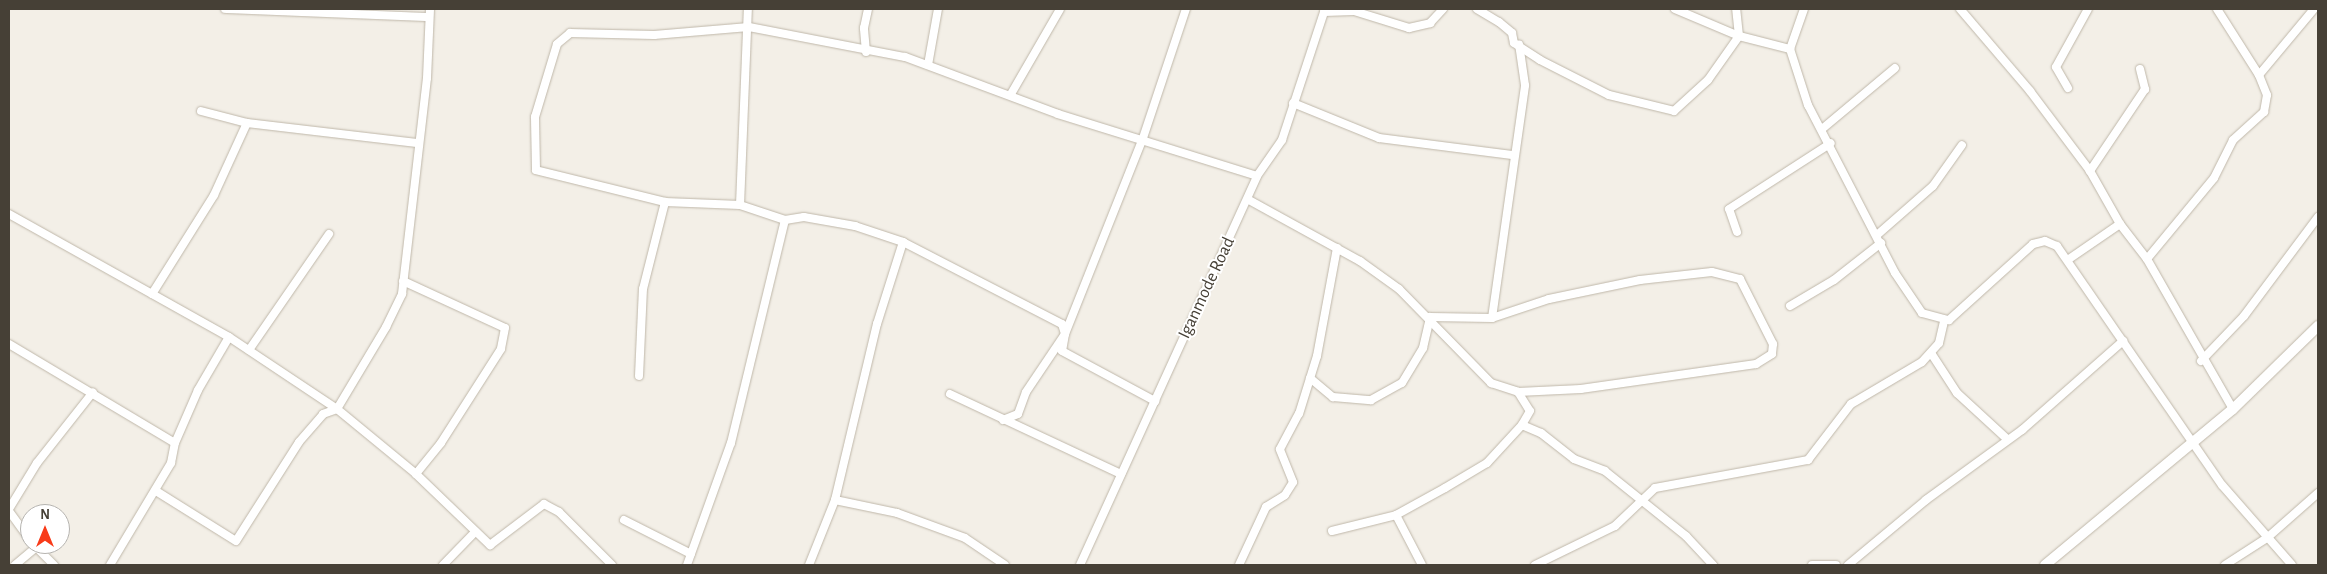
<!DOCTYPE html>
<style>
body{margin:0}
#map{position:relative;width:2327px;height:574px;overflow:hidden;background:#f3efe7;font-family:"Alegreya Sans",sans-serif}
div>[style]{position:absolute}
.roads{filter:drop-shadow(0 0 1px #bfb7a9) drop-shadow(0 0 1px #bfb7a9)}
.minor>*{height:8px;margin:-4px;padding:0 4px;transform-origin:4px;border-radius:4px;background:#fff}
.tertiary>*{height:10px;margin:-5px;padding:0 5px;transform-origin:5px;border-radius:5px;background:#fff}
span{translate:-50% -50%;white-space:nowrap;text-align:center;line-height:1.15;-webkit-text-stroke:4px #fff;paint-order:stroke}
.street-label{font-size:18px;color:#464036}
.frame{position:absolute;inset:0;border:10px solid #464036;pointer-events:none}
.north{position:absolute;left:20px;top:504px;width:50px;height:50px;box-sizing:border-box;background:#fff;border:1px solid #b5b3af;border-radius:50%;rotate:0deg;font-size:14px;font-weight:700;line-height:20px;text-align:center;color:#464036}
.north::after{content:'';display:block;margin:auto;width:18px;height:22px;background:#f83b19;clip-path:polygon(50% 0,100% 100%,50% 72%,0 100%)}
</style>
<div id="map">
<div class="roads">
<div class="minor">
<i style="left:225px;top:9px;width:203px;rotate:2.3deg"></i>
<i style="left:1477px;top:9px;width:26px;rotate:31deg"></i>
<i style="left:1499px;top:22px;width:17px;rotate:40deg"></i>
<i style="left:1512px;top:33px;width:10px;rotate:79deg"></i>
<i style="left:1514px;top:43px;width:31px;rotate:33deg"></i>
<i style="left:1540px;top:60px;width:77px;rotate:26.9deg"></i>
<i style="left:1609px;top:95px;width:67px;rotate:13.8deg"></i>
<i style="left:1674px;top:111px;width:46px;rotate:-42.4deg"></i>
<i style="left:1708px;top:80px;width:54px;rotate:-54.8deg"></i>
<i style="left:1739px;top:36px;width:27px;rotate:-96deg"></i>
<i style="left:1675px;top:9px;width:69px;rotate:22.9deg"></i>
<i style="left:1739px;top:36px;width:53px;rotate:14.3deg"></i>
<i style="left:1790px;top:49px;width:59px;rotate:72.2deg"></i>
<i style="left:1808px;top:105px;width:189px;rotate:62.6deg"></i>
<i style="left:1895px;top:273px;width:48px;rotate:56deg"></i>
<i style="left:1922px;top:313px;width:28px;rotate:15deg"></i>
<i style="left:1949px;top:320px;width:113px;rotate:-42.1deg"></i>
<i style="left:2033px;top:244px;width:12px;rotate:-14deg"></i>
<i style="left:2045px;top:241px;width:13px;rotate:23deg"></i>
<i style="left:2057px;top:246px;width:290px;rotate:55.4deg"></i>
<i style="left:2222px;top:485px;width:106px;rotate:48.8deg"></i>
<i style="left:1960px;top:9px;width:108px;rotate:49.5deg"></i>
<i style="left:2030px;top:91px;width:100px;rotate:53.1deg"></i>
<i style="left:2217px;top:9px;width:78px;rotate:57.5deg"></i>
<i style="left:1324px;top:12px;width:30px;rotate:-2deg"></i>
<i style="left:1354px;top:11px;width:58px;rotate:17.2deg"></i>
<i style="left:1409px;top:28px;width:22px;rotate:-13deg"></i>
<i style="left:1430px;top:23px;width:19px;rotate:-47deg"></i>
<i style="left:1790px;top:49px;width:42px;rotate:-70.7deg"></i>
<i style="left:866px;top:52px;width:24px;rotate:-95deg"></i>
<i style="left:864px;top:28px;width:19px;rotate:-78deg"></i>
<i style="left:928px;top:65px;width:57px;rotate:-79.9deg"></i>
<i style="left:2140px;top:69px;width:21px;rotate:76deg"></i>
<i style="left:2145px;top:89px;width:99px;rotate:123.9deg"></i>
<i style="left:2090px;top:171px;width:61px;rotate:60.5deg"></i>
<i style="left:2120px;top:224px;width:44px;rotate:52.4deg"></i>
<i style="left:2147px;top:259px;width:173px;rotate:60.2deg"></i>
<i style="left:2068px;top:88px;width:24px;rotate:-120deg"></i>
<i style="left:2056px;top:67px;width:66px;rotate:-61.1deg"></i>
<i style="left:1011px;top:94px;width:98px;rotate:-60deg"></i>
<i style="left:1293px;top:103px;width:93px;rotate:22.1deg"></i>
<i style="left:1379px;top:138px;width:134px;rotate:7.3deg"></i>
<i style="left:201px;top:111px;width:48px;rotate:14.6deg"></i>
<i style="left:247px;top:123px;width:171px;rotate:6.7deg"></i>
<i style="left:1822px;top:129px;width:95px;rotate:-39.9deg"></i>
<i style="left:1249px;top:200px;width:127px;rotate:28.8deg"></i>
<i style="left:1360px;top:261px;width:48px;rotate:35.7deg"></i>
<i style="left:1399px;top:289px;width:132px;rotate:45.6deg"></i>
<i style="left:1491px;top:383px;width:28px;rotate:18deg"></i>
<i style="left:1518px;top:392px;width:22px;rotate:58deg"></i>
<i style="left:1530px;top:411px;width:16px;rotate:120deg"></i>
<i style="left:1522px;top:425px;width:21px;rotate:23deg"></i>
<i style="left:1541px;top:433px;width:42px;rotate:38.2deg"></i>
<i style="left:1574px;top:459px;width:33px;rotate:21deg"></i>
<i style="left:1605px;top:471px;width:104px;rotate:38.7deg"></i>
<i style="left:1686px;top:536px;width:40px;rotate:47deg"></i>
<i style="left:665px;top:202px;width:133px;rotate:-166.1deg"></i>
<i style="left:536px;top:170px;width:53px;rotate:-91.1deg"></i>
<i style="left:535px;top:117px;width:76px;rotate:-73.2deg"></i>
<i style="left:557px;top:44px;width:17px;rotate:-40deg"></i>
<i style="left:570px;top:33px;width:84px;rotate:1.4deg"></i>
<i style="left:654px;top:35px;width:95px;rotate:-4.8deg"></i>
<i style="left:749px;top:27px;width:159px;rotate:10.9deg"></i>
<i style="left:905px;top:57px;width:163px;rotate:20.4deg"></i>
<i style="left:1058px;top:114px;width:208px;rotate:17.3deg"></i>
<i style="left:740px;top:205px;width:196px;rotate:-87.7deg"></i>
<i style="left:9px;top:214px;width:252px;rotate:29.2deg"></i>
<i style="left:229px;top:337px;width:130px;rotate:33.7deg"></i>
<i style="left:337px;top:409px;width:102px;rotate:39.4deg"></i>
<i style="left:416px;top:474px;width:103px;rotate:43.8deg"></i>
<i style="left:490px;top:545px;width:68px;rotate:-37.2deg"></i>
<i style="left:544px;top:504px;width:17px;rotate:28deg"></i>
<i style="left:559px;top:512px;width:75px;rotate:45deg"></i>
<i style="left:1737px;top:232px;width:24px;rotate:-109deg"></i>
<i style="left:1729px;top:209px;width:121px;rotate:-32.9deg"></i>
<i style="left:1877px;top:235px;width:74px;rotate:-41.2deg"></i>
<i style="left:1933px;top:186px;width:50px;rotate:-54.7deg"></i>
<i style="left:2069px;top:259px;width:62px;rotate:-34.5deg"></i>
<i style="left:2147px;top:259px;width:105px;rotate:-50.4deg"></i>
<i style="left:2214px;top:178px;width:42px;rotate:-63.4deg"></i>
<i style="left:2233px;top:140px;width:42px;rotate:-42.1deg"></i>
<i style="left:2264px;top:112px;width:17px;rotate:-80deg"></i>
<i style="left:2267px;top:95px;width:22px;rotate:-112deg"></i>
<i style="left:2259px;top:75px;width:86px;rotate:-50.2deg"></i>
<i style="left:403px;top:281px;width:112px;rotate:24.7deg"></i>
<i style="left:505px;top:328px;width:21px;rotate:101deg"></i>
<i style="left:501px;top:349px;width:112px;rotate:122.6deg"></i>
<i style="left:441px;top:443px;width:40px;rotate:129deg"></i>
<i style="left:152px;top:294px;width:117px;rotate:-57.9deg"></i>
<i style="left:214px;top:195px;width:79px;rotate:-65.4deg"></i>
<i style="left:1790px;top:306px;width:51px;rotate:-30.6deg"></i>
<i style="left:1834px;top:280px;width:60px;rotate:-38.2deg"></i>
<i style="left:1492px;top:318px;width:235px;rotate:-81.9deg"></i>
<i style="left:1525px;top:85px;width:41px;rotate:-98.3deg"></i>
<i style="left:9px;top:344px;width:193px;rotate:30.8deg"></i>
<i style="left:249px;top:350px;width:141px;rotate:-55.4deg"></i>
<i style="left:1931px;top:353px;width:48px;rotate:57deg"></i>
<i style="left:1957px;top:393px;width:68px;rotate:42.6deg"></i>
<i style="left:2201px;top:361px;width:62px;rotate:-46.3deg"></i>
<i style="left:2244px;top:316px;width:124px;rotate:-53.2deg"></i>
<i style="left:639px;top:376px;width:87px;rotate:-87.4deg"></i>
<i style="left:643px;top:289px;width:90px;rotate:-75.8deg"></i>
<i style="left:665px;top:202px;width:75px;rotate:2.3deg"></i>
<i style="left:740px;top:205px;width:47px;rotate:18.4deg"></i>
<i style="left:785px;top:220px;width:19px;rotate:-9deg"></i>
<i style="left:804px;top:217px;width:52px;rotate:10deg"></i>
<i style="left:855px;top:226px;width:51px;rotate:18.4deg"></i>
<i style="left:903px;top:242px;width:179px;rotate:27.3deg"></i>
<i style="left:1062px;top:324px;width:10px;rotate:73deg"></i>
<i style="left:1065px;top:334px;width:17px;rotate:100deg"></i>
<i style="left:1062px;top:351px;width:106px;rotate:28.3deg"></i>
<i style="left:1310px;top:378px;width:30px;rotate:40deg"></i>
<i style="left:1333px;top:397px;width:38px;rotate:5deg"></i>
<i style="left:1371px;top:400px;width:35px;rotate:-29deg"></i>
<i style="left:1402px;top:383px;width:41px;rotate:-59deg"></i>
<i style="left:1423px;top:348px;width:32px;rotate:-77deg"></i>
<i style="left:1430px;top:317px;width:62px;rotate:0.9deg"></i>
<i style="left:1492px;top:318px;width:60px;rotate:-18.4deg"></i>
<i style="left:1549px;top:299px;width:93px;rotate:-11.8deg"></i>
<i style="left:1640px;top:280px;width:72px;rotate:-6.3deg"></i>
<i style="left:1712px;top:272px;width:29px;rotate:14deg"></i>
<i style="left:1740px;top:279px;width:73px;rotate:63.1deg"></i>
<i style="left:1773px;top:344px;width:10px;rotate:96deg"></i>
<i style="left:1772px;top:354px;width:19px;rotate:148deg"></i>
<i style="left:1756px;top:364px;width:177px;rotate:171.9deg"></i>
<i style="left:1581px;top:389px;width:63px;rotate:177.3deg"></i>
<i style="left:950px;top:394px;width:189px;rotate:25.1deg"></i>
<i style="left:1003px;top:420px;width:16px;rotate:-22deg"></i>
<i style="left:1018px;top:414px;width:23px;rotate:-70deg"></i>
<i style="left:1026px;top:392px;width:70px;rotate:-56.1deg"></i>
<i style="left:1065px;top:334px;width:211px;rotate:-68.3deg"></i>
<i style="left:1143px;top:138px;width:136px;rotate:-71.6deg"></i>
<i style="left:156px;top:491px;width:94px;rotate:32deg"></i>
<i style="left:236px;top:541px;width:117px;rotate:-57.5deg"></i>
<i style="left:299px;top:442px;width:37px;rotate:-49deg"></i>
<i style="left:323px;top:414px;width:15px;rotate:-20deg"></i>
<i style="left:337px;top:409px;width:96px;rotate:-59.1deg"></i>
<i style="left:386px;top:327px;width:37px;rotate:-64deg"></i>
<i style="left:402px;top:294px;width:217px;rotate:-83.4deg"></i>
<i style="left:427px;top:78px;width:69px;rotate:-87.5deg"></i>
<i style="left:835px;top:500px;width:63px;rotate:11.8deg"></i>
<i style="left:897px;top:513px;width:72px;rotate:20.2deg"></i>
<i style="left:965px;top:538px;width:48px;rotate:34deg"></i>
<i style="left:9px;top:509px;width:54px;rotate:-58.7deg"></i>
<i style="left:37px;top:463px;width:90px;rotate:-51.7deg"></i>
<i style="left:9px;top:511px;width:36px;rotate:54deg"></i>
<i style="left:1396px;top:515px;width:56px;rotate:62.5deg"></i>
<i style="left:624px;top:520px;width:75px;rotate:26.9deg"></i>
<i style="left:1332px;top:531px;width:66px;rotate:-14deg"></i>
<i style="left:1396px;top:515px;width:56px;rotate:-28.9deg"></i>
<i style="left:1445px;top:488px;width:49px;rotate:-30.8deg"></i>
<i style="left:1487px;top:463px;width:52px;rotate:-47.4deg"></i>
<i style="left:33px;top:544px;width:30px;rotate:45deg"></i>
<i style="left:15px;top:565px;width:26px;rotate:-40deg"></i>
<i style="left:110px;top:565px;width:119px;rotate:-59.1deg"></i>
<i style="left:171px;top:463px;width:20px;rotate:-79deg"></i>
<i style="left:175px;top:443px;width:58px;rotate:-66.5deg"></i>
<i style="left:198px;top:390px;width:61px;rotate:-59.7deg"></i>
<i style="left:443px;top:565px;width:45px;rotate:-45.9deg"></i>
<i style="left:687px;top:565px;width:130px;rotate:-70.2deg"></i>
<i style="left:731px;top:443px;width:229px;rotate:-76.4deg"></i>
<i style="left:809px;top:565px;width:70px;rotate:-68.2deg"></i>
<i style="left:835px;top:500px;width:181px;rotate:-76.6deg"></i>
<i style="left:877px;top:324px;width:86px;rotate:-72.4deg"></i>
<i style="left:1080px;top:565px;width:427px;rotate:-65.5deg"></i>
<i style="left:1257px;top:176px;width:44px;rotate:-55.2deg"></i>
<i style="left:1282px;top:140px;width:138px;rotate:-71.8deg"></i>
<i style="left:1239px;top:565px;width:64px;rotate:-65deg"></i>
<i style="left:1266px;top:507px;width:22px;rotate:-32deg"></i>
<i style="left:1285px;top:495px;width:15px;rotate:-58deg"></i>
<i style="left:1293px;top:482px;width:35px;rotate:-112deg"></i>
<i style="left:1280px;top:449px;width:40px;rotate:-62deg"></i>
<i style="left:1299px;top:414px;width:61px;rotate:-72.8deg"></i>
<i style="left:1317px;top:356px;width:110px;rotate:-79.5deg"></i>
<i style="left:1535px;top:565px;width:89px;rotate:-26deg"></i>
<i style="left:1615px;top:526px;width:55px;rotate:-43.5deg"></i>
<i style="left:1655px;top:488px;width:156px;rotate:-10.4deg"></i>
<i style="left:1808px;top:460px;width:71px;rotate:-52.5deg"></i>
<i style="left:1851px;top:404px;width:82px;rotate:-30.6deg"></i>
<i style="left:1922px;top:362px;width:25px;rotate:-48deg"></i>
<i style="left:1939px;top:343px;width:23px;rotate:-77deg"></i>
<i style="left:1812px;top:565px;width:24px"></i>
<i style="left:1848px;top:565px;width:102px;rotate:-39.8deg"></i>
<i style="left:1926px;top:500px;width:119px;rotate:-36.1deg"></i>
<i style="left:2022px;top:430px;width:135px;rotate:-41.4deg"></i>
<i style="left:2225px;top:565px;width:50px;rotate:-32.7deg"></i>
<i style="left:2267px;top:538px;width:68px;rotate:-41.4deg"></i>
</div>
<div class="tertiary">
<i style="left:2045px;top:565px;width:244px;rotate:-39.7deg"></i>
<i style="left:2233px;top:409px;width:119px;rotate:-44.3deg"></i>
</div>
</div>
<div class="street-label">
<span style="left:1207px;top:288px;rotate:-65deg">Iganmode Road</span>
</div>
<div class="frame"></div>
<div class="north">N</div>
</div>
